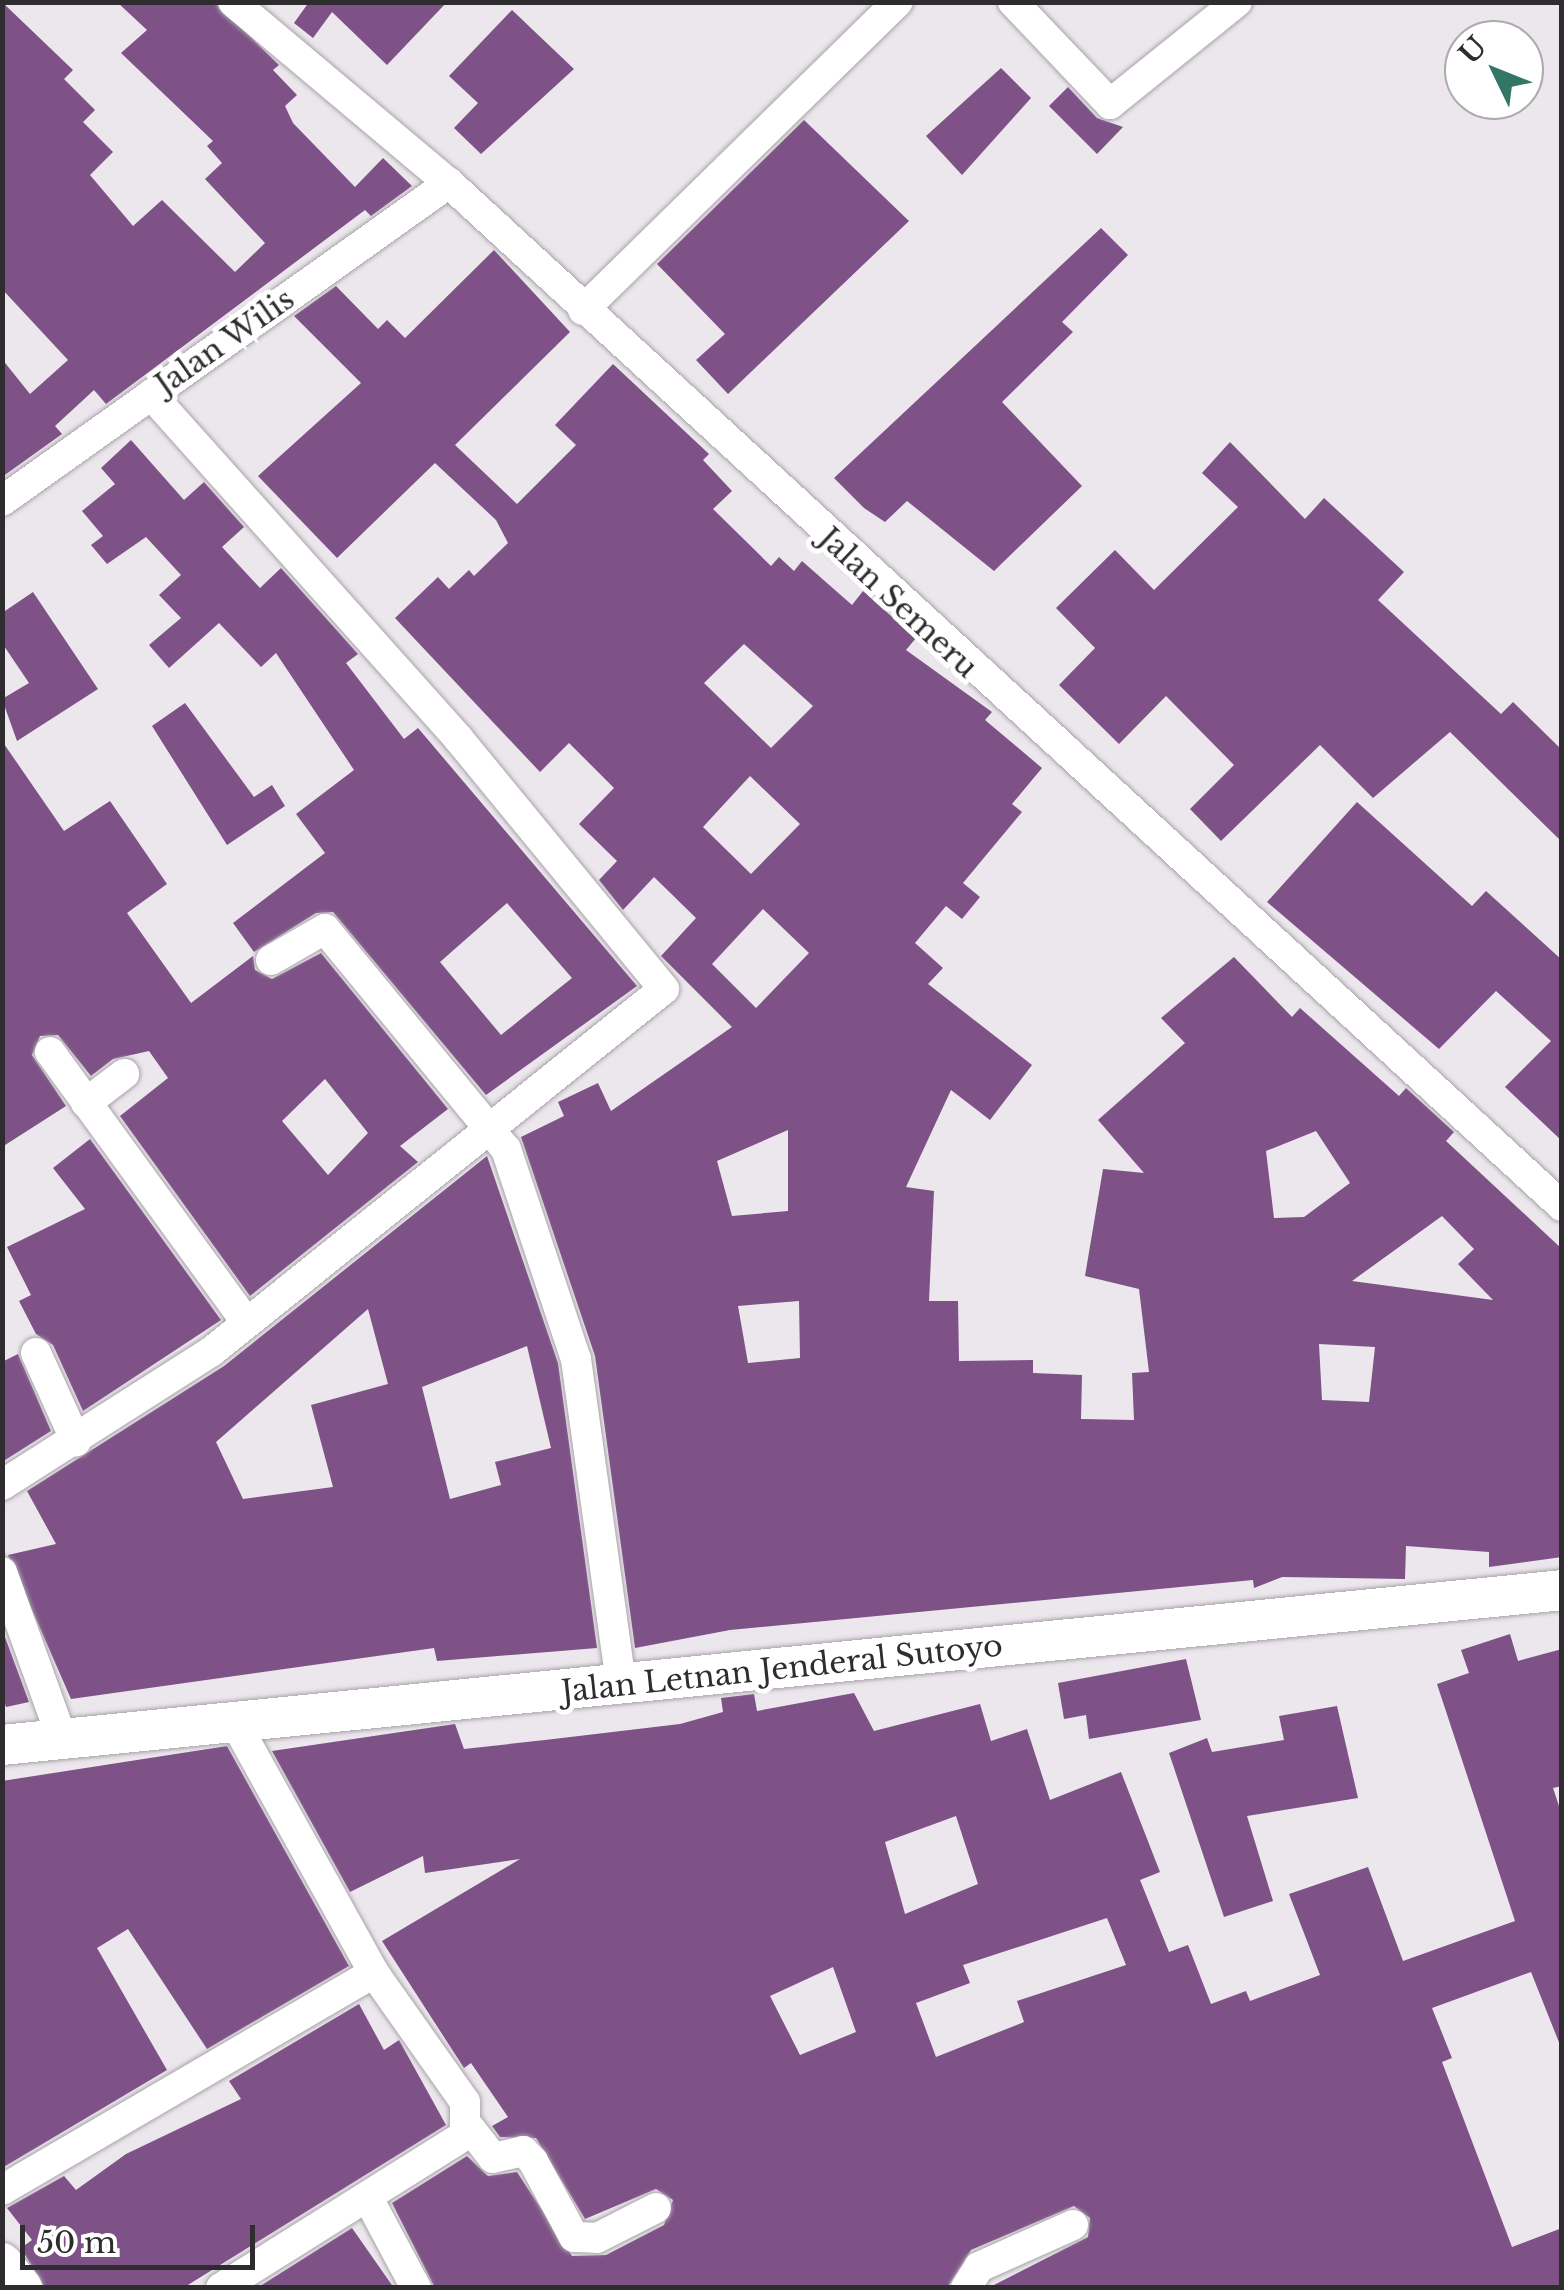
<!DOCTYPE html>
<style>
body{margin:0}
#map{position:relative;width:1564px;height:2290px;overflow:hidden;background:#ece7ed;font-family:"Libre Baskerville",serif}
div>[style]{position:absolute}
.building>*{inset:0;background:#7e5187}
.roads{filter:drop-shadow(0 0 2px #a8a3a9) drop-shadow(0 0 2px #a8a3a9)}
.minor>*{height:30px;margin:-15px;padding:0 15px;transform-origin:15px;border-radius:15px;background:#fff}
.major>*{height:40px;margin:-20px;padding:0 20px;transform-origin:20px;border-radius:20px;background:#fff}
span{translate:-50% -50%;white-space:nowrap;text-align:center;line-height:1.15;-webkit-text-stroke:10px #fff;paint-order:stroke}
.street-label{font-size:30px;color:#2e2c2e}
.frame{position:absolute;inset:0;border:5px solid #2e2c2e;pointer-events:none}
.north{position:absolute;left:1444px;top:20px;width:100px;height:100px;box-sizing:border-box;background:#fff;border:2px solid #ababab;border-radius:50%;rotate:313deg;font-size:28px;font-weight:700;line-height:40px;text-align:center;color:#2e2c2e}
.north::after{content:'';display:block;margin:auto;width:35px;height:45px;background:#347666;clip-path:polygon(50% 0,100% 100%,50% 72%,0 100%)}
.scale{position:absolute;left:20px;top:2225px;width:235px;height:45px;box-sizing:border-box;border:5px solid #2e2c2e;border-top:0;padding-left:12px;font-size:30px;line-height:35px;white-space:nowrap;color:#2e2c2e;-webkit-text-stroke:8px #fff;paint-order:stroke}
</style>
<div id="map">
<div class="building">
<i style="clip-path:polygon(2px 2px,73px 70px,64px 79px,95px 110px,83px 122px,113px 152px,90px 175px,133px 226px,162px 200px,235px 272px,265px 243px,205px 179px,222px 163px,207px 146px,213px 141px,121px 53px,147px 30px,117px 2px,215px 2px,279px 65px,273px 70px,297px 95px,285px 106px,293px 123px,355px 187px,383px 158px,412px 186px,371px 216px,365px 210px,106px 404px,94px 390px,55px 426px,62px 434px,2px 477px,2px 359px,30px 394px,68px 360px,2px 289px)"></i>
<i style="clip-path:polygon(309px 2px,447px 2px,387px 65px,332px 12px,313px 38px,294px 23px)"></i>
<i style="clip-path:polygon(512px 10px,574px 69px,481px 154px,454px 128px,478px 103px,449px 76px)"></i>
<i style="clip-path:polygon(1001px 68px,1031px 98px,962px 175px,926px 136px)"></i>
<i style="clip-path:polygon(1068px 87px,1097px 118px,1123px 127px,1097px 154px,1049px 106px)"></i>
<i style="clip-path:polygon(804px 120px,909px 221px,728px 394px,696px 360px,725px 334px,657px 264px)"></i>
<i style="clip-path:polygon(1101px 228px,1128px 255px,1062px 322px,1073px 332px,1002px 402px,1082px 486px,994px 571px,907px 501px,885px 522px,864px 508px,834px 478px)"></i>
<i style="clip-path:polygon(evenodd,494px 250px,570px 332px,455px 445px,517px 504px,576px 445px,555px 425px,613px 364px,709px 454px,703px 460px,732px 491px,713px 509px,771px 566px,779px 557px,794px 571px,802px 561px,852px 605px,863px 591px,916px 638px,906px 650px,992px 712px,985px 720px,1042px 768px,1012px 804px,1022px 812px,963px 883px,980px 897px,962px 919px,946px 906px,915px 943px,943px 968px,928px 984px,1032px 1065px,990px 1120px,951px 1090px,906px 1187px,934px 1191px,929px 1301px,958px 1301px,959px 1361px,1033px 1360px,1033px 1373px,1082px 1375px,1081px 1419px,1134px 1420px,1132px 1373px,1149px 1372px,1139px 1289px,1085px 1276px,1103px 1169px,1144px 1173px,1098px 1120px,1185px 1043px,1161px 1018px,1234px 957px,1292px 1017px,1300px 1008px,1399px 1096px,1406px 1088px,1454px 1132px,1446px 1141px,1562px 1249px,1562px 1557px,1489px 1567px,1489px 1552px,1406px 1546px,1405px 1579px,1282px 1577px,1254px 1588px,1253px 1580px,730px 1630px,635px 1648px,595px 1356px,521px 1137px,564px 1116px,558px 1102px,598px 1083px,611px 1111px,732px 1027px,661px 956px,696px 918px,654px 877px,623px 910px,599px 880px,617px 861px,579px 824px,614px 788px,569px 743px,540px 772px,395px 618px,438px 577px,449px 589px,469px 570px,474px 576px,508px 543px,496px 520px,435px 463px,337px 558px,258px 476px,361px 383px,294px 316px,336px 286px,378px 329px,387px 320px,405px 338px,494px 250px,744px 644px,813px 706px,771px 748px,704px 683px,744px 644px,494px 250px,750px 776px,800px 824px,751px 874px,703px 827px,750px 776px,494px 250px,763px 909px,809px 953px,756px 1008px,712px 964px,763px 909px,494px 250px,788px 1130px,788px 1211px,732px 1216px,717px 1161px,788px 1130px,494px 250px,1316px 1131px,1350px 1183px,1304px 1217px,1274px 1218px,1266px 1151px,1316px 1131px,494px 250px,1442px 1216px,1474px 1249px,1458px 1264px,1493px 1300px,1352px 1281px,1442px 1216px,494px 250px,799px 1301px,800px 1358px,748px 1363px,738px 1306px,799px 1301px,494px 250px,1319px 1344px,1375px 1347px,1369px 1402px,1322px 1400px,1319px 1344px)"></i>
<i style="clip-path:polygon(evenodd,131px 440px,184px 500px,204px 482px,244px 527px,222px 547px,260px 588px,281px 568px,358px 654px,346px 663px,404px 739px,418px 728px,637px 986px,486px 1095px,333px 912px,316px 913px,254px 952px,233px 923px,325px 853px,296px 814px,354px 770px,276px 653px,261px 667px,219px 623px,169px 668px,149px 645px,181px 618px,159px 595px,181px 575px,146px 537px,107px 564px,91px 545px,103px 536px,82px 511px,115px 484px,101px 468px,131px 440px,507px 903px,572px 978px,501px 1035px,440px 962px,507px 903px)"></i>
<i style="clip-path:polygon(1230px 442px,1305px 519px,1324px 498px,1404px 572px,1378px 600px,1501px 714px,1513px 702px,1562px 750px,1562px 842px,1450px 732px,1373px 798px,1320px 745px,1221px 841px,1190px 809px,1234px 765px,1166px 696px,1119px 744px,1059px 685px,1095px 648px,1056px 608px,1115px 550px,1154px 590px,1238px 507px,1202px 473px)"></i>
<i style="clip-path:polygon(33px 592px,98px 689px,17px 741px,2px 699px,29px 683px,2px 643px,2px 613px)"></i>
<i style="clip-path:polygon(185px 703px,254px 797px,272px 785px,285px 806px,227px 845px,152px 726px)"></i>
<i style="clip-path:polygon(evenodd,2px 741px,64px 831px,110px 801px,167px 884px,127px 913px,191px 1003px,253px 956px,255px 970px,272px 979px,321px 953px,448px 1109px,400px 1146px,418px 1162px,250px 1296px,120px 1116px,168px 1078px,149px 1051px,113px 1059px,91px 1076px,58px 1035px,40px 1036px,32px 1055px,66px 1106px,2px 1147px,2px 741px,325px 1079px,368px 1133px,328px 1175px,282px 1121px,325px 1079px)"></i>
<i style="clip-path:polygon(1357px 802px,1472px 906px,1486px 891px,1562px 960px,1562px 1141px,1505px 1087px,1551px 1041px,1496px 991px,1439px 1049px,1267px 902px)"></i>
<i style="clip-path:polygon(90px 1139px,221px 1320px,83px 1411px,53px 1345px,36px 1334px,19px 1301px,31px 1295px,7px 1247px,85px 1209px,53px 1168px)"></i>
<i style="clip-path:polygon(evenodd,487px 1156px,558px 1363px,597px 1648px,437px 1661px,434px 1648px,71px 1699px,8px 1555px,56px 1544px,27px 1491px,224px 1366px,487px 1156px,368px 1309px,388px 1384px,311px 1405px,333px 1487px,243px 1499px,216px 1442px,368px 1309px,487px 1156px,527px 1346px,551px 1448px,495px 1462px,501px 1485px,450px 1499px,422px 1387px,527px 1346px)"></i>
<i style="clip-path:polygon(18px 1354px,51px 1431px,2px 1462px,2px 1362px)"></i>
<i style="clip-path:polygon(2px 1629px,29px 1702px,6px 1707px,2px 1694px)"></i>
<i style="clip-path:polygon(evenodd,1510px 1634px,1518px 1661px,1562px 1649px,1562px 1786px,1553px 1788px,1562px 1815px,1562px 2050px,1531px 1972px,1432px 2008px,1452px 2058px,1442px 2062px,1512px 2247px,1562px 2228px,1562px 2288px,988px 2288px,1088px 2237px,1090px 2218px,1074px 2206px,971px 2250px,947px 2288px,435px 2288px,392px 2203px,467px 2156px,488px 2176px,517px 2172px,572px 2256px,606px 2255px,664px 2225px,673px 2200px,656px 2189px,585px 2219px,536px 2138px,500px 2137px,492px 2126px,508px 2117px,471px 2063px,464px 2068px,382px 1941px,520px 1859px,425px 1873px,423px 1856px,350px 1892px,272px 1751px,455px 1724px,464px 1749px,545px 1740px,680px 1724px,723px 1712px,721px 1698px,754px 1694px,757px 1711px,854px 1693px,874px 1731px,980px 1704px,991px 1741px,1027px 1729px,1050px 1800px,1121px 1772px,1160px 1872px,1140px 1880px,1169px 1952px,1188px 1945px,1211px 2004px,1246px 1991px,1250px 2001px,1320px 1975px,1289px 1894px,1368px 1867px,1403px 1961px,1515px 1921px,1437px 1684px,1469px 1673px,1461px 1650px,1510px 1634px,956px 1816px,978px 1884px,905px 1914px,885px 1842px,956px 1816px,1510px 1634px,1107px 1918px,1126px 1965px,1017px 2001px,1024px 2022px,936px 2057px,916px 2003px,970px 1983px,963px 1965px,1107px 1918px,1510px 1634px,833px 1967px,856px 2032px,800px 2055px,770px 1996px,833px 1967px)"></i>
<i style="clip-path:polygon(1186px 1659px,1201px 1720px,1089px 1739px,1086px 1715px,1064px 1719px,1058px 1683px)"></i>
<i style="clip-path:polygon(1337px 1706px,1358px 1798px,1247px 1816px,1273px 1901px,1224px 1917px,1169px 1753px,1207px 1738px,1212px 1752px,1284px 1740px,1279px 1716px)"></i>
<i style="clip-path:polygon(227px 1746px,349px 1966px,207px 2049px,128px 1929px,97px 1948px,167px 2070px,2px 2168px,2px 1781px)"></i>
<i style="clip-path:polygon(359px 2004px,384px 2050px,399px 2040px,446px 2125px,183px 2288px,45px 2288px,21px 2248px,32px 2240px,7px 2208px,64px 2176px,76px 2190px,126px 2154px,241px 2099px,229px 2081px)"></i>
<i style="clip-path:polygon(352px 2228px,394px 2288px,257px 2288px)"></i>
</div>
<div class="roads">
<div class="minor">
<i style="left:233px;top:2px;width:282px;rotate:40deg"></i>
<i style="left:449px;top:183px;width:1512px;rotate:42.59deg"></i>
<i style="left:1013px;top:2px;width:141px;rotate:46.4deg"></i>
<i style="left:1110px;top:104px;width:163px;rotate:-38.8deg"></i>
<i style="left:583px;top:310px;width:441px;rotate:-44.4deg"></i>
<i style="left:2px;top:501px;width:549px;rotate:-35.43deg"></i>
<i style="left:271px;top:960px;width:62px;rotate:-29.9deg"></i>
<i style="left:325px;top:929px;width:285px;rotate:50.6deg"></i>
<i style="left:506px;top:1149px;width:221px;rotate:71.6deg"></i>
<i style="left:576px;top:1359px;width:329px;rotate:82.1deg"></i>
<i style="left:50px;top:1052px;width:334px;rotate:54deg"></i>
<i style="left:86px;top:1103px;width:48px;rotate:-37.3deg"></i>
<i style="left:36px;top:1353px;width:97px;rotate:65.6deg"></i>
<i style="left:2px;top:1485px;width:249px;rotate:-32.5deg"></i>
<i style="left:212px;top:1351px;width:579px;rotate:-38.69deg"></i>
<i style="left:664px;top:989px;width:323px;rotate:-129.4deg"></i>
<i style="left:459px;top:739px;width:462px;rotate:-131.8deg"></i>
<i style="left:2px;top:1572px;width:177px;rotate:70.2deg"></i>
<i style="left:469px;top:2127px;width:39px;rotate:52deg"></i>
<i style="left:493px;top:2158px;width:31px;rotate:-13deg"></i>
<i style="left:523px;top:2151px;width:14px;rotate:45deg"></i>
<i style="left:533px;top:2161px;width:86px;rotate:61.7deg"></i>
<i style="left:574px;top:2237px;width:23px;rotate:2deg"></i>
<i style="left:597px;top:2238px;width:66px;rotate:-27deg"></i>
<i style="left:2px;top:2190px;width:431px;rotate:-30.3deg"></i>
<i style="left:374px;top:1973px;width:287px;rotate:-119deg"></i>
<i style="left:368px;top:2198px;width:102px;rotate:61.9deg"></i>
<i style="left:221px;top:2288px;width:288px;rotate:-32.1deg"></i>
<i style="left:465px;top:2135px;width:33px;rotate:-90deg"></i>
<i style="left:465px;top:2102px;width:158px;rotate:-125.2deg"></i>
<i style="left:966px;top:2288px;width:25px;rotate:-58deg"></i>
<i style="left:979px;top:2267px;width:103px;rotate:-24.1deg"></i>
</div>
<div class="major">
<i style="left:2px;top:1745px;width:1568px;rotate:-5.67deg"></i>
<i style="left:2px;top:2263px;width:32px;rotate:51deg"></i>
</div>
</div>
<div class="street-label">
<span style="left:225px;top:342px;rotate:-35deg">Jalan Wilis</span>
<span style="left:898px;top:603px;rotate:43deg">Jalan Semeru</span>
<span style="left:782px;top:1669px;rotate:-6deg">Jalan Letnan Jenderal Sutoyo</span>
</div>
<div class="frame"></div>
<div class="north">U</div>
<div class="scale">50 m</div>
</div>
